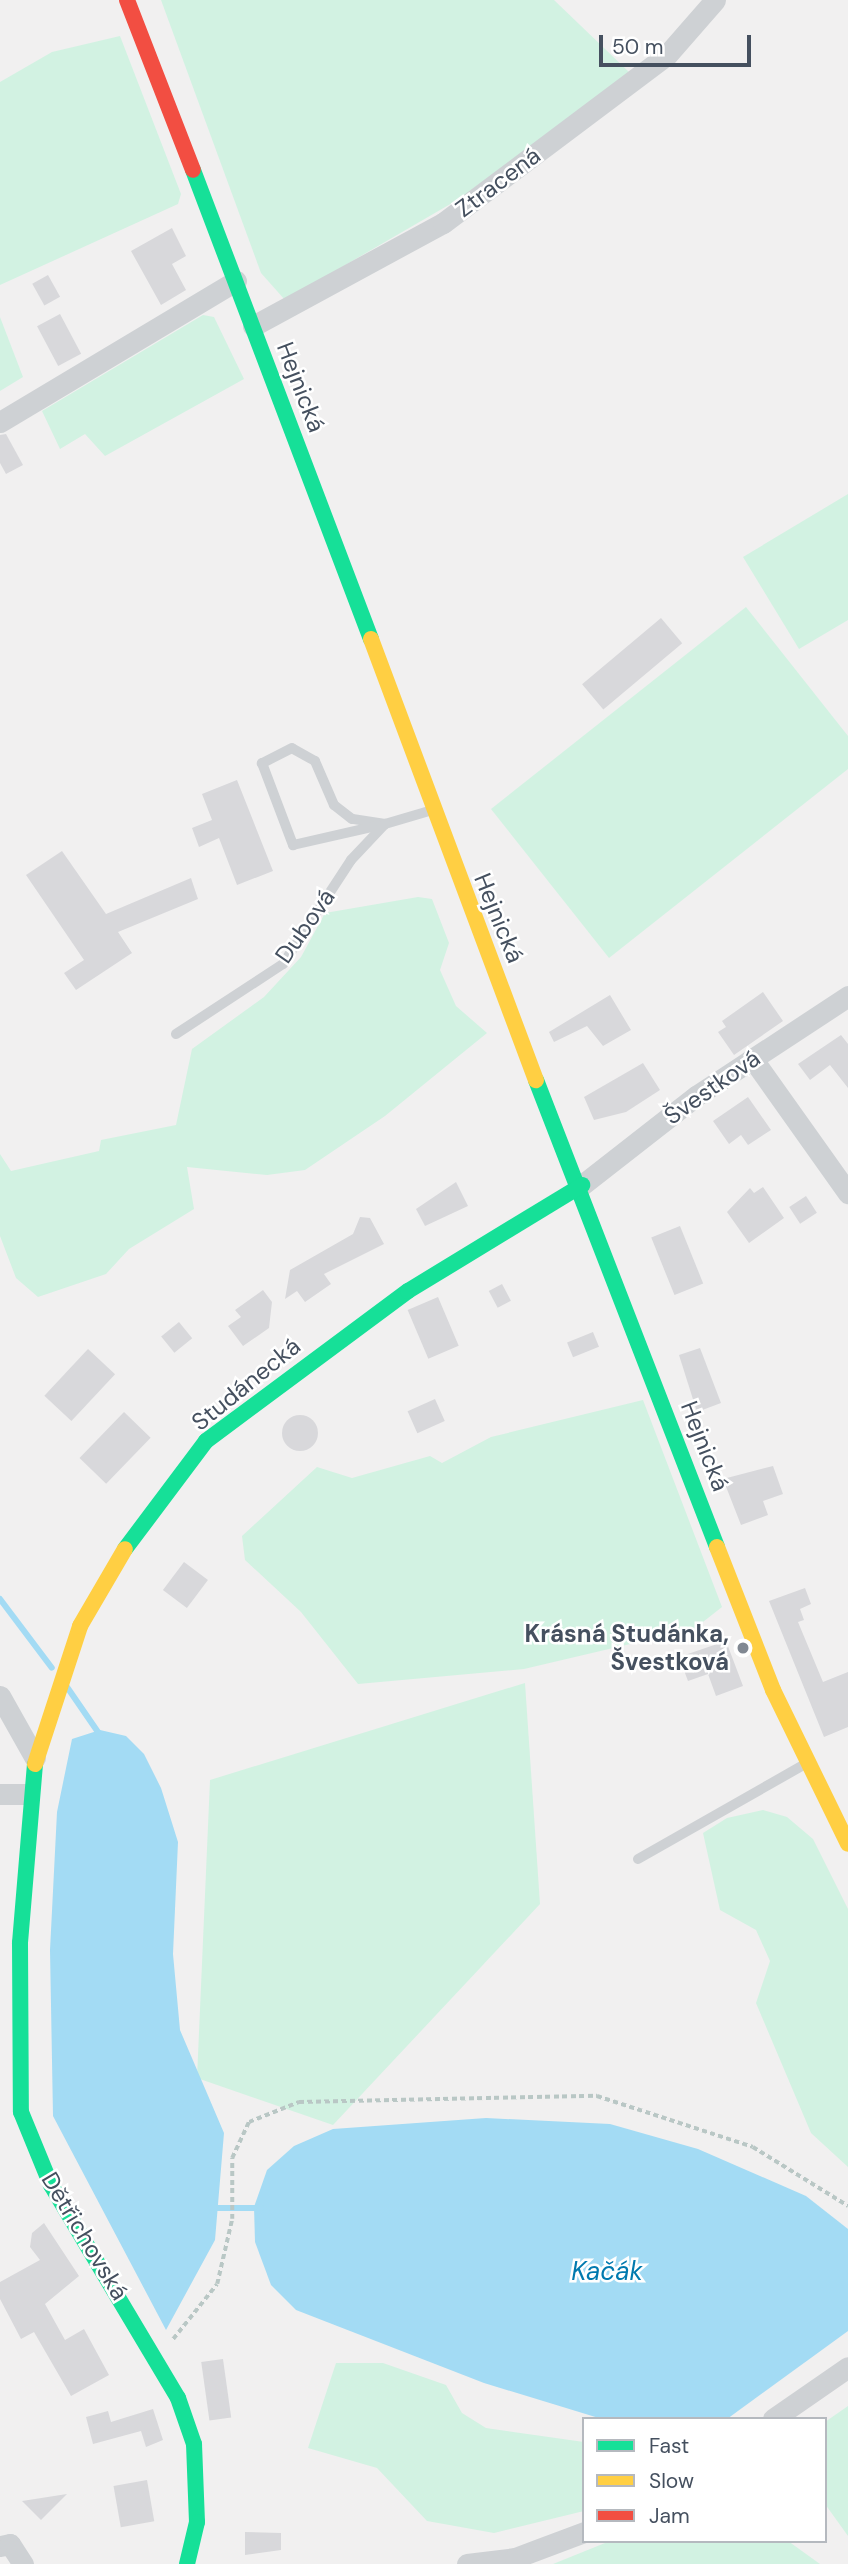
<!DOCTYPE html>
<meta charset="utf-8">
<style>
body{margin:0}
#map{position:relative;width:848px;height:2564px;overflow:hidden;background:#f1f0f0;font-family:"DM Sans",sans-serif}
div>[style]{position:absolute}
.green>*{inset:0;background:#d2f2e2}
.water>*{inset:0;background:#a3dbf4}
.stream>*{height:6px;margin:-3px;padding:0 3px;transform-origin:3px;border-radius:3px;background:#a3dbf4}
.building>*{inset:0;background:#d8d8db;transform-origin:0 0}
.round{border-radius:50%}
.path>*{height:3.5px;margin-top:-1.75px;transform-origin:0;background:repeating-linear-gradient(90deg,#b9c7c5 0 5px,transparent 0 8.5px)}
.lane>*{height:10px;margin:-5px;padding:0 5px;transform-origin:5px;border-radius:5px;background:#ced1d4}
.street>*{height:21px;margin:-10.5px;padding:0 10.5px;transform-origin:10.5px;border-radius:10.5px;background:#ced1d4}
.fast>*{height:16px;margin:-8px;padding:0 8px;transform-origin:8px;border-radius:8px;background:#16e098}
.slow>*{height:16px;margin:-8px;padding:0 8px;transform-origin:8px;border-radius:8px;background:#ffcf43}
.jam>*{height:16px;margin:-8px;padding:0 8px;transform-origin:8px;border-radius:8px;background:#f24e42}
.dots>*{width:19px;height:19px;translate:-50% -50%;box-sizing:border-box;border:4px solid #fff;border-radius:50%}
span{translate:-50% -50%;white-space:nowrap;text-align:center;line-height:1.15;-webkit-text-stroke:5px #fff;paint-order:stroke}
.street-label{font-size:24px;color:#45505f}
.poi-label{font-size:24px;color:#45505f;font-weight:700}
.right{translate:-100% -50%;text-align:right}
.water-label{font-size:26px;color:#017aaf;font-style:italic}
.legend{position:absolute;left:582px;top:2417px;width:245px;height:126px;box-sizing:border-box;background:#fff;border:2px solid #b5b9bf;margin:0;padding:9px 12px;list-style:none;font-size:21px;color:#45505f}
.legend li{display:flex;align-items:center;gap:14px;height:35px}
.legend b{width:35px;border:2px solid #b5b9bf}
.scale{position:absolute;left:599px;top:35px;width:152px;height:32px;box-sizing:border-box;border:4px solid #45505f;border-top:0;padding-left:9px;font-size:21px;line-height:24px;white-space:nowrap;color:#45505f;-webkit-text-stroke:5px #fff;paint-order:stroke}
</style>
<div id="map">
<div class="green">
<i style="clip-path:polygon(161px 0,554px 0,630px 73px,459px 199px,285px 300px,261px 273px)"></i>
<i style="clip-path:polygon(120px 36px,181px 194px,178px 204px,0 285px,0 82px,52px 52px)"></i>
<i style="clip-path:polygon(203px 315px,214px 317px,244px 379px,105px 456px,85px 434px,60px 449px,42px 411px)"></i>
<i style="clip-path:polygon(0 317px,23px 377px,0 391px)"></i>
<i style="clip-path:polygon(848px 494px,848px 620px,799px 649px,743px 557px)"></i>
<i style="clip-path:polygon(746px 607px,848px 736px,848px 769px,609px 958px,491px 809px)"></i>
<i style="clip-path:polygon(418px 897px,432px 899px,449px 943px,440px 970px,456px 1006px,487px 1033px,385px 1116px,305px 1170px,267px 1175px,187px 1167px,194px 1209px,129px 1249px,106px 1274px,38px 1297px,16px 1278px,0 1236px,0 1154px,11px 1171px,99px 1151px,101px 1140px,176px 1125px,192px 1049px,264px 997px,301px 957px,325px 913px)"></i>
<i style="clip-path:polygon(643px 1400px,722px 1607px,694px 1629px,524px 1669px,358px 1684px,301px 1612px,245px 1560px,242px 1536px,317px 1467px,352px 1478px,430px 1456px,442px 1463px,491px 1437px)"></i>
<i style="clip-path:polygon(525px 1683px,540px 1904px,333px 2125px,197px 2078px,210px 1780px)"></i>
<i style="clip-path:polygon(763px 1810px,787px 1817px,813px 1839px,848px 1909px,848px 2167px,811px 2133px,756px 2003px,770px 1961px,756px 1930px,720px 1910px,703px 1833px,727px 1818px)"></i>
<i style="clip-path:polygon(336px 2363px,383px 2363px,446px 2385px,462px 2413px,486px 2428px,584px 2442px,584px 2511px,494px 2533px,427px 2521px,377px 2468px,308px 2448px)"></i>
<i style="clip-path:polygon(848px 2406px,848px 2536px,825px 2504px,825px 2422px)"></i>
<i style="clip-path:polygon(610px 2541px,788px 2541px,820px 2564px,553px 2564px)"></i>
</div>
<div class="water">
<i style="clip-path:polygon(100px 1730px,126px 1736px,144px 1754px,161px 1788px,178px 1842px,173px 1954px,180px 2030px,224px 2133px,215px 2240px,166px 2330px,53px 2116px,50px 1950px,57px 1812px,72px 1739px)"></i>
<i style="clip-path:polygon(486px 2118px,610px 2124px,698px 2149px,806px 2196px,848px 2229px,848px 2331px,727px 2419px,602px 2419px,484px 2383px,296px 2310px,271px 2285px,255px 2242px,254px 2207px,267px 2170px,294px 2146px,333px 2129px)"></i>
</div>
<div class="stream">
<i style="left:0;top:1599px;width:86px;rotate:53deg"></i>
<i style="left:67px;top:1687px;width:58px;rotate:55.5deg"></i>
<i style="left:213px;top:2208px;width:48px"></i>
</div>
<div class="building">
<i style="clip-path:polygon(172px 228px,186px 256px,172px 264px,186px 290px,161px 305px,131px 251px)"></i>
<i style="left:48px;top:275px;width:25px;height:18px;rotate:61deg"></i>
<i style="left:60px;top:314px;width:45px;height:26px;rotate:62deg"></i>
<i style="clip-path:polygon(6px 434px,23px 465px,6px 474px,0 463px,0 435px)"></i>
<i style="left:661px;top:618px;width:33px;height:103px;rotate:50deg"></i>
<i style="clip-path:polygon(237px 780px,273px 871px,237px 885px,219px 838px,199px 847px,192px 828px,212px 820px,202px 794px)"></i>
<i style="clip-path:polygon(62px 851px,106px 914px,191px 878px,198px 899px,118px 932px,132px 953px,76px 990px,64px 973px,84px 960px,26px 875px)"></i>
<i style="clip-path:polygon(763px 992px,783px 1021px,734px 1055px,718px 1032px,726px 1027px,722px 1021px)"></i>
<i style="clip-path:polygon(610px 995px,631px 1030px,603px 1046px,587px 1026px,554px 1042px,549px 1032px)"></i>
<i style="clip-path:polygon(841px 1035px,848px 1044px,848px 1088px,830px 1065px,810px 1080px,798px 1064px)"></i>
<i style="clip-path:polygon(643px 1063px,660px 1090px,626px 1112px,594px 1120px,584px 1097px)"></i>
<i style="clip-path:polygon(748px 1097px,771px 1130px,748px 1145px,741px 1135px,729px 1144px,713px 1121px)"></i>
<i style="clip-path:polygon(456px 1182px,468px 1206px,425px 1226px,416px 1209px)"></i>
<i style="clip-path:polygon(763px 1187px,784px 1218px,749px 1243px,727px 1212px,750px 1188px,754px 1193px)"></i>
<i style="left:806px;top:1196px;width:20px;height:20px;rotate:57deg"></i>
<i style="clip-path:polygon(360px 1217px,370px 1218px,384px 1244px,324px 1274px,331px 1284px,305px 1302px,297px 1291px,285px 1299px,290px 1270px,353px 1234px)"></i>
<i style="left:680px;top:1226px;width:62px;height:31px;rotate:68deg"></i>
<i style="left:502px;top:1284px;width:19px;height:15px;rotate:62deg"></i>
<i style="clip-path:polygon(263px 1290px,272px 1302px,269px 1328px,243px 1346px,228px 1326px,241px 1317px,235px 1310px)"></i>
<i style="left:438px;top:1297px;width:53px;height:33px;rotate:67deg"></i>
<i style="left:179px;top:1322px;width:21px;height:23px;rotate:51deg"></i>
<i style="left:593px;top:1332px;width:16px;height:28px;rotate:68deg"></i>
<i style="clip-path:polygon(700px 1348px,721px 1403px,697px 1412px,679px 1355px)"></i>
<i style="left:88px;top:1349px;width:37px;height:64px;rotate:43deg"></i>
<i style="left:435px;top:1399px;width:24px;height:30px;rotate:66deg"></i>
<i style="left:124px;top:1412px;width:37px;height:64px;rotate:44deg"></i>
<i class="round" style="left:282px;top:1415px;width:36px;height:36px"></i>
<i style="clip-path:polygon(773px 1466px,783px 1494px,763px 1501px,768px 1515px,741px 1525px,723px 1479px)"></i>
<i style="left:184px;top:1562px;width:30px;height:35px;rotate:37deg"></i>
<i style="clip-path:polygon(805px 1588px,811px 1604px,800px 1609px,804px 1620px,798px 1622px,823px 1682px,848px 1672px,848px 1727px,824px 1737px,769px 1601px)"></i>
<i style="clip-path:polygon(726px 1641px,743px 1686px,716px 1696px,708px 1674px,688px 1681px,679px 1657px)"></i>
<i style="clip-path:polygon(44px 2223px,79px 2276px,45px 2304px,65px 2340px,84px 2329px,109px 2375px,71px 2396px,34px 2332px,21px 2339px,0 2299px,0 2282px,40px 2260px,30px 2247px,32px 2233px)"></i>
<i style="left:223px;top:2359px;width:59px;height:22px;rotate:82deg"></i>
<i style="clip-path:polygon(153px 2409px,163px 2440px,146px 2447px,141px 2431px,93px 2444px,86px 2417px,108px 2411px,111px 2422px)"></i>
<i style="left:147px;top:2480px;width:42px;height:34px;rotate:80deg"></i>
<i style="clip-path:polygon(67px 2494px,41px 2520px,22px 2501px)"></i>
<i style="clip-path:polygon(245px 2532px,281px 2533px,281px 2550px,245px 2555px)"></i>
</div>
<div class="path">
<i style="left:173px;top:2339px;width:70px;rotate:-51.3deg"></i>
<i style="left:217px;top:2284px;width:67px;rotate:-77deg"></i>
<i style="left:232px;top:2219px;width:61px;rotate:-90deg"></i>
<i style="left:232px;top:2158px;width:40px;rotate:-65deg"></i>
<i style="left:249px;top:2122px;width:54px;rotate:-21.8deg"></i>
<i style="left:299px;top:2102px;width:298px;rotate:-1.2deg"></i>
<i style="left:597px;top:2096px;width:164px;rotate:18.1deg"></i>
<i style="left:753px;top:2147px;width:112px;rotate:31.8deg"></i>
</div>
<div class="lane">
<i style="left:385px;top:824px;width:33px;rotate:-171deg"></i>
<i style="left:352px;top:819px;width:23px;rotate:-142deg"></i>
<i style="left:334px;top:805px;width:48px;rotate:-113.4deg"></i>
<i style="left:315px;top:761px;width:26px;rotate:-151deg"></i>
<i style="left:292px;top:748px;width:34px;rotate:153deg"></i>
<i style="left:262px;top:763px;width:88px;rotate:69.3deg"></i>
<i style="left:293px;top:845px;width:94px;rotate:-12.9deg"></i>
<i style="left:385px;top:824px;width:46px;rotate:-16.5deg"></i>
<i style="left:176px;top:1034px;width:128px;rotate:-33.2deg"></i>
<i style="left:283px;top:964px;width:124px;rotate:-56.8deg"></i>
<i style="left:351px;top:860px;width:50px;rotate:-46.6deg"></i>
<i style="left:638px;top:1859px;width:192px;rotate:-29.6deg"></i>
</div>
<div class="street">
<i style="left:253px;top:326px;width:216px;rotate:-28.5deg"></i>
<i style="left:443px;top:223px;width:280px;rotate:-36.9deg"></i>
<i style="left:667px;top:55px;width:73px;rotate:-48.9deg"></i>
<i style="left:0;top:422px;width:275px;rotate:-30.9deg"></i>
<i style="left:752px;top:1058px;width:166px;rotate:54.6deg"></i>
<i style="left:582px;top:1185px;width:145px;rotate:-38deg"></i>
<i style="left:696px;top:1096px;width:182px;rotate:-33.3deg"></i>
<i style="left:0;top:1696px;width:71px;rotate:60.6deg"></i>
<i style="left:0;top:1794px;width:28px"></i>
<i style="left:773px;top:2419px;width:91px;rotate:-34.7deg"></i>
<i style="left:0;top:2546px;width:10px;rotate:-11deg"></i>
<i style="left:10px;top:2544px;width:24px;rotate:57deg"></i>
<i style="left:467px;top:2564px;width:48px;rotate:-7.1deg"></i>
<i style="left:515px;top:2558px;width:74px;rotate:-20.6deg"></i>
</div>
<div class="fast">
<i style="left:193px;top:170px;width:502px;rotate:69.22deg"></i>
<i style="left:536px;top:1080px;width:501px;rotate:68.81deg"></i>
<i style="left:125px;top:1549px;width:135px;rotate:-53.1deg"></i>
<i style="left:206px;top:1441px;width:252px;rotate:-36.6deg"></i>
<i style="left:408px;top:1291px;width:204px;rotate:-31.3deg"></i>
<i style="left:35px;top:1764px;width:180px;rotate:94.8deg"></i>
<i style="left:20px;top:1943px;width:169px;rotate:89.7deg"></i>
<i style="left:21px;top:2112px;width:79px;rotate:67.7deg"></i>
<i style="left:51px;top:2185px;width:248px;rotate:59.2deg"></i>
<i style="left:178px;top:2398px;width:49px;rotate:70.8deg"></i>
<i style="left:194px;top:2444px;width:78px;rotate:87.8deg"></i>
<i style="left:197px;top:2522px;width:43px;rotate:103.4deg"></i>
</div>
<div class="slow">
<i style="left:371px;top:639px;width:471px;rotate:69.5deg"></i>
<i style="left:717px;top:1547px;width:154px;rotate:68.6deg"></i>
<i style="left:773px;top:1690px;width:171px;rotate:64deg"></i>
<i style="left:35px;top:1764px;width:145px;rotate:-71.9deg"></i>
<i style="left:80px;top:1626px;width:89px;rotate:-59.7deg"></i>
</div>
<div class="jam">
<i style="left:127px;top:0;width:182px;rotate:68.8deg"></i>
</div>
<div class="dots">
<i style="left:743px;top:1648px;background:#818892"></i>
</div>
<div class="street-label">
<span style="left:498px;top:182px;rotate:-37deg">Ztracená</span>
<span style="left:301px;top:387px;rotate:69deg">Hejnická</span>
<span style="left:499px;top:918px;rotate:68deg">Hejnická</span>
<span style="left:305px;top:926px;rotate:-55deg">Dubová</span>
<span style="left:712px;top:1087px;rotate:-35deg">Švestková</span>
<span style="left:246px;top:1384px;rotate:-39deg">Studánecká</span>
<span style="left:705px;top:1446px;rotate:69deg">Hejnická</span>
<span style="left:85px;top:2236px;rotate:59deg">Dětřichovská</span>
</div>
<div class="poi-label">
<span class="right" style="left:729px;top:1648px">Krásná Studánka,<br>Švestková</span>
</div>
<div class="water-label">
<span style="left:607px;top:2272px">Kačák</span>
</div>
<ul class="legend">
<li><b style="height:9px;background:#16e098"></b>Fast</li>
<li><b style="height:9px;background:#ffcf43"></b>Slow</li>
<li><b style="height:9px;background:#f24e42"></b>Jam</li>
</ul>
<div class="scale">50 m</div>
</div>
